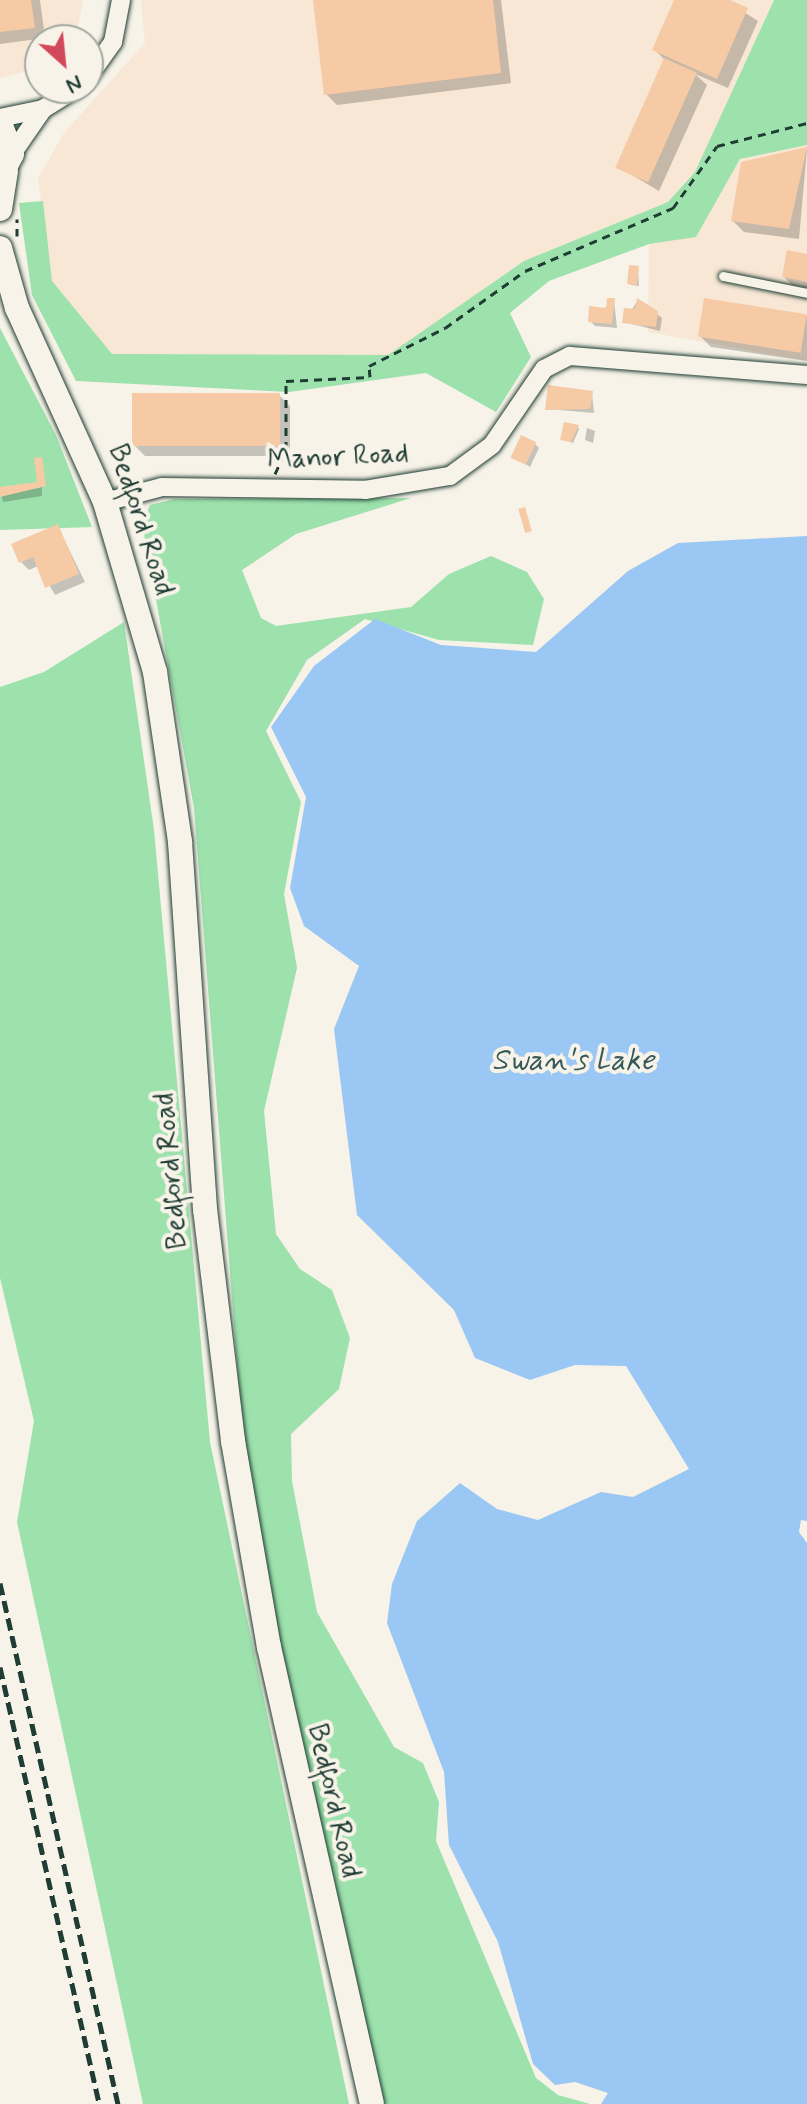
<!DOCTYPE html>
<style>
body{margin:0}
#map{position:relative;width:807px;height:2104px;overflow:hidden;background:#f7f3e8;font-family:Mynerve,sans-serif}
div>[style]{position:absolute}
.built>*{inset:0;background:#f7e7d4}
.green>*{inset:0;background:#9de1ac}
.water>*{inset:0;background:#9ac7f4}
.shadow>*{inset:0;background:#0003}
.building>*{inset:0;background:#f7caa6;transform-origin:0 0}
.path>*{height:3px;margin-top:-1.5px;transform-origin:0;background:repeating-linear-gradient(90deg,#1f3d34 0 8px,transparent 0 14px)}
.roads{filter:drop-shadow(0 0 2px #1f3d34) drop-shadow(0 0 2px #1f3d34)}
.lane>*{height:9px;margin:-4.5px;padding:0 4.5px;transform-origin:4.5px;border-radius:4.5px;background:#f7f3e8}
.street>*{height:18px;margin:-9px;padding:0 9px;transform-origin:9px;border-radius:9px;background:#f7f3e8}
.secondary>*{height:24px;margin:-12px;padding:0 12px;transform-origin:12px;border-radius:12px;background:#f7f3e8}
.rail>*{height:5px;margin-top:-2.5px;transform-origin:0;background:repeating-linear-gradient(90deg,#1f3d34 0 12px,transparent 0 18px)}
span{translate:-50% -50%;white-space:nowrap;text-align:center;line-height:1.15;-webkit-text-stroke:8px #f7f3e8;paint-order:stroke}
.street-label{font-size:28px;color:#1f3d34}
.water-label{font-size:30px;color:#38595a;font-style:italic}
.north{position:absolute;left:24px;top:24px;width:80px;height:80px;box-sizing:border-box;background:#f7f3e8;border:2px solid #a1aaa0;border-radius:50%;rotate:153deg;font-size:22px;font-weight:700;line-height:32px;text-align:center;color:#1f3d34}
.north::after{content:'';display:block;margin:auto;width:28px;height:36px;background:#d1495b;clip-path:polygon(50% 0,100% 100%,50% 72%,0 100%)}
</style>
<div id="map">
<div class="built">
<i style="clip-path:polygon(0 0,83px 0,76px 35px,40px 40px,40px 68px,0 78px)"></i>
<i style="clip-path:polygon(141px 0,774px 0,695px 172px,668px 202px,524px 261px,388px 355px,112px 355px,52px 281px,38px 178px,64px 133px,145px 43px)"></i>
<i style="clip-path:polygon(807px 145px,807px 361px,648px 332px,649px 244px,696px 237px,740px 159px)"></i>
</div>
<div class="green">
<i style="clip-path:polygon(774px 0,807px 0,807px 145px,740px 159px,696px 237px,649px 244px,549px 281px,510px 313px,531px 357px,496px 412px,426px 373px,289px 392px,76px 381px,32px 295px,19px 203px,43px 201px,52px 281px,112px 354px,388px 355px,524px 261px,668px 202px,695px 172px)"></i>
<i style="clip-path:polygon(0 328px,56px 435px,92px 527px,0 530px)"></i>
<i style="clip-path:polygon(411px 498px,296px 534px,242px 570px,261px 618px,276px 626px,411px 607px,449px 574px,491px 556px,527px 572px,544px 599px,533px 645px,439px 640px,365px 619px,307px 660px,266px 731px,301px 802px,284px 894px,297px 968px,264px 1111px,276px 1234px,300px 1269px,332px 1290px,350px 1338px,339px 1389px,291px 1434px,292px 1481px,317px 1612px,394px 1747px,423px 1763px,439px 1802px,436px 1841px,536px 2078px,558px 2095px,590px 2104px,384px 2104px,282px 1664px,243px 1440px,194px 808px,142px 523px,150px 505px,174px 499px)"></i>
<i style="clip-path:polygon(124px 622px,154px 830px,210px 1442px,349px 2104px,143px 2104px,17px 1522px,34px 1421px,0 1278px,0 687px,44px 672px)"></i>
</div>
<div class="water">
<i style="clip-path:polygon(807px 536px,807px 1521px,801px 1520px,799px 1532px,807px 1543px,807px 2104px,601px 2104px,608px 2093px,575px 2082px,555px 2085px,533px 2064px,498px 1942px,449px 1845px,444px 1772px,387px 1623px,392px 1584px,417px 1521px,460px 1483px,497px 1509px,538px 1520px,601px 1492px,633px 1497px,689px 1469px,626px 1366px,575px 1365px,530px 1380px,475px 1358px,454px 1310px,357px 1215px,334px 1029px,359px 966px,304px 926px,290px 888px,306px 797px,271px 727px,314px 666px,375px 619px,441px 645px,536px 652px,628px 571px,678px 543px)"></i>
</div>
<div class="shadow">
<i style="clip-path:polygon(0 0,40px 0,45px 38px,0 44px)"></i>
<i style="clip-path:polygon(315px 0,501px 0,511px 83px,337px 105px,326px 94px)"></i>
<i style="clip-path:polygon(676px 0,725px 0,758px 21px,728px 88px,695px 74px,707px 85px,659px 191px,617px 166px,665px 60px,654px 49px)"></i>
<i style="clip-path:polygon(807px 149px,799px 239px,744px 232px,733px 221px,743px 163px)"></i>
<i style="clip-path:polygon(807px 256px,807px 288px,792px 285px,784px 277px)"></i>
<i style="clip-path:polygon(638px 268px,639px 286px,631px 285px,629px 283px)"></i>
<i style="clip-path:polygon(614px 300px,617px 328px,595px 326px,590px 321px)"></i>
<i style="clip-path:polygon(638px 300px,662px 318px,660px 331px,624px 322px)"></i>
<i style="clip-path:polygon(807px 316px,807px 361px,711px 347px,700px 336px)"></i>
<i style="clip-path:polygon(592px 393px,594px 413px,547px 409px)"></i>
<i style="clip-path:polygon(279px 395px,290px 406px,290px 456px,145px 456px,134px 445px)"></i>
<i style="clip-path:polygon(587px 428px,595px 431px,593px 443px,585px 440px)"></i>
<i style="clip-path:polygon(579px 429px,573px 443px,563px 439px,578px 427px)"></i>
<i style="clip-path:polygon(534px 443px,539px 448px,530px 467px,513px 456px)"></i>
<i style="clip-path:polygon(41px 459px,42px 496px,3px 502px,0 489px,40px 488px)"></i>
<i style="clip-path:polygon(58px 527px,85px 582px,55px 595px,38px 566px,29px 570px,21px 562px)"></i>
</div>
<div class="building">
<i style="clip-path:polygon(0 0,31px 0,35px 28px,0 32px)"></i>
<i style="clip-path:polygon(313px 0,493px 0,501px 73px,324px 95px)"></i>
<i style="clip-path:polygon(674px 0,730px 0,748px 8px,717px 79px,652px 50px)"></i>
<i style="left:664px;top:58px;width:36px;height:120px;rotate:24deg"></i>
<i style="clip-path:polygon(807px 147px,789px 229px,731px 221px,741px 162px)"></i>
<i style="clip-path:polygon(787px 250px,807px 254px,807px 282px,782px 277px)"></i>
<i style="left:629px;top:265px;width:10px;height:19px;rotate:6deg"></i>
<i style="clip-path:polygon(607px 298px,615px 298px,612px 324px,588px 322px,589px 306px,606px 308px)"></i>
<i style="clip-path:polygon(637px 298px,658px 311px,656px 327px,622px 323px,624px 308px,635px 309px)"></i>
<i style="left:704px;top:298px;width:104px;height:39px;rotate:9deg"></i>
<i style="clip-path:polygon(548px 385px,593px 391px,590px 409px,545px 410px)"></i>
<i style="left:132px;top:393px;width:148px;height:53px"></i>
<i style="clip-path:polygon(564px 422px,579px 425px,571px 442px,560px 440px)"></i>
<i style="left:521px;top:435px;width:17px;height:25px;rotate:25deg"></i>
<i style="clip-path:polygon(42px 457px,46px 486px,0 497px,0 487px,37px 482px,34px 458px)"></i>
<i style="left:525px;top:507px;width:25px;height:7px;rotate:74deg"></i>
<i style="clip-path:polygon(58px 524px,79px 574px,45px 588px,33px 557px,19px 563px,11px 544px)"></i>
</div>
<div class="path">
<i style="left:17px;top:236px;width:17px;rotate:-90deg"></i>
<i style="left:275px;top:474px;width:27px;rotate:-66deg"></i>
<i style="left:286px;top:449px;width:68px;rotate:-90deg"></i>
<i style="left:286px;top:381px;width:84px;rotate:-2.7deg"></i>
<i style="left:370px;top:377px;width:11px;rotate:-95deg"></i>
<i style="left:369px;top:366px;width:85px;rotate:-26.6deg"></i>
<i style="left:445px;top:328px;width:98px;rotate:-35.5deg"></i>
<i style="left:525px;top:271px;width:161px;rotate:-23.1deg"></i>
<i style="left:673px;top:208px;width:76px;rotate:-54.6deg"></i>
<i style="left:717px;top:146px;width:93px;rotate:-14.3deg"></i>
</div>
<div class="roads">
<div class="lane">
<i style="left:723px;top:276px;width:86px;rotate:11.4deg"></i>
</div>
<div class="street">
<i style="left:88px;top:77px;width:43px;rotate:-54.5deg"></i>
<i style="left:113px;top:42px;width:43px;rotate:-79.2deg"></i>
<i style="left:0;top:118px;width:44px;rotate:-11.8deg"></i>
<i style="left:12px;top:154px;width:55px;rotate:-55.4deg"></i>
<i style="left:43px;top:109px;width:40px;rotate:-32deg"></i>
<i style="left:105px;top:502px;width:59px;rotate:-14.7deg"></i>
<i style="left:162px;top:487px;width:203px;rotate:0.8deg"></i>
<i style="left:365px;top:490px;width:86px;rotate:-9.4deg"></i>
<i style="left:450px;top:476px;width:52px;rotate:-36.4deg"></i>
<i style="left:492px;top:445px;width:92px;rotate:-55.6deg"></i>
<i style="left:544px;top:369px;width:29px;rotate:-27deg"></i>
<i style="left:570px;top:356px;width:238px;rotate:4.6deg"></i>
</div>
<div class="secondary">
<i style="left:0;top:123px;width:33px;rotate:69deg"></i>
<i style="left:12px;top:154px;width:26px;rotate:118deg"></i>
<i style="left:0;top:209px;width:38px;rotate:-81deg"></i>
<i style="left:0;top:248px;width:62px;rotate:74.2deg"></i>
<i style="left:17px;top:308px;width:213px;rotate:65.6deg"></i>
<i style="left:105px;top:502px;width:177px;rotate:73.6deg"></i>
<i style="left:155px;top:672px;width:172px;rotate:81.6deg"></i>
<i style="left:180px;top:842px;width:368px;rotate:86.1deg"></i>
<i style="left:205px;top:1209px;width:234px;rotate:83.1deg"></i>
<i style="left:233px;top:1441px;width:209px;rotate:80.1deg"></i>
<i style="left:269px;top:1647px;width:468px;rotate:77.3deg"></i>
</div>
</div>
<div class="rail">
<i style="left:0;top:1583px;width:534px;rotate:77.24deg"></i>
<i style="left:0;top:1667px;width:448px;rotate:77.2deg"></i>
</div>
<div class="street-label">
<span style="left:338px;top:458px;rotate:-3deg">Manor Road</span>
<span style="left:140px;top:520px;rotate:72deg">Bedford Road</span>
<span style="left:172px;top:1171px;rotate:-95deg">Bedford Road</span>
<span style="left:333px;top:1801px;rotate:77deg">Bedford Road</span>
</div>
<div class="water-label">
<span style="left:573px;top:1061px">Swan's Lake</span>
</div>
<div class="north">N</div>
</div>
